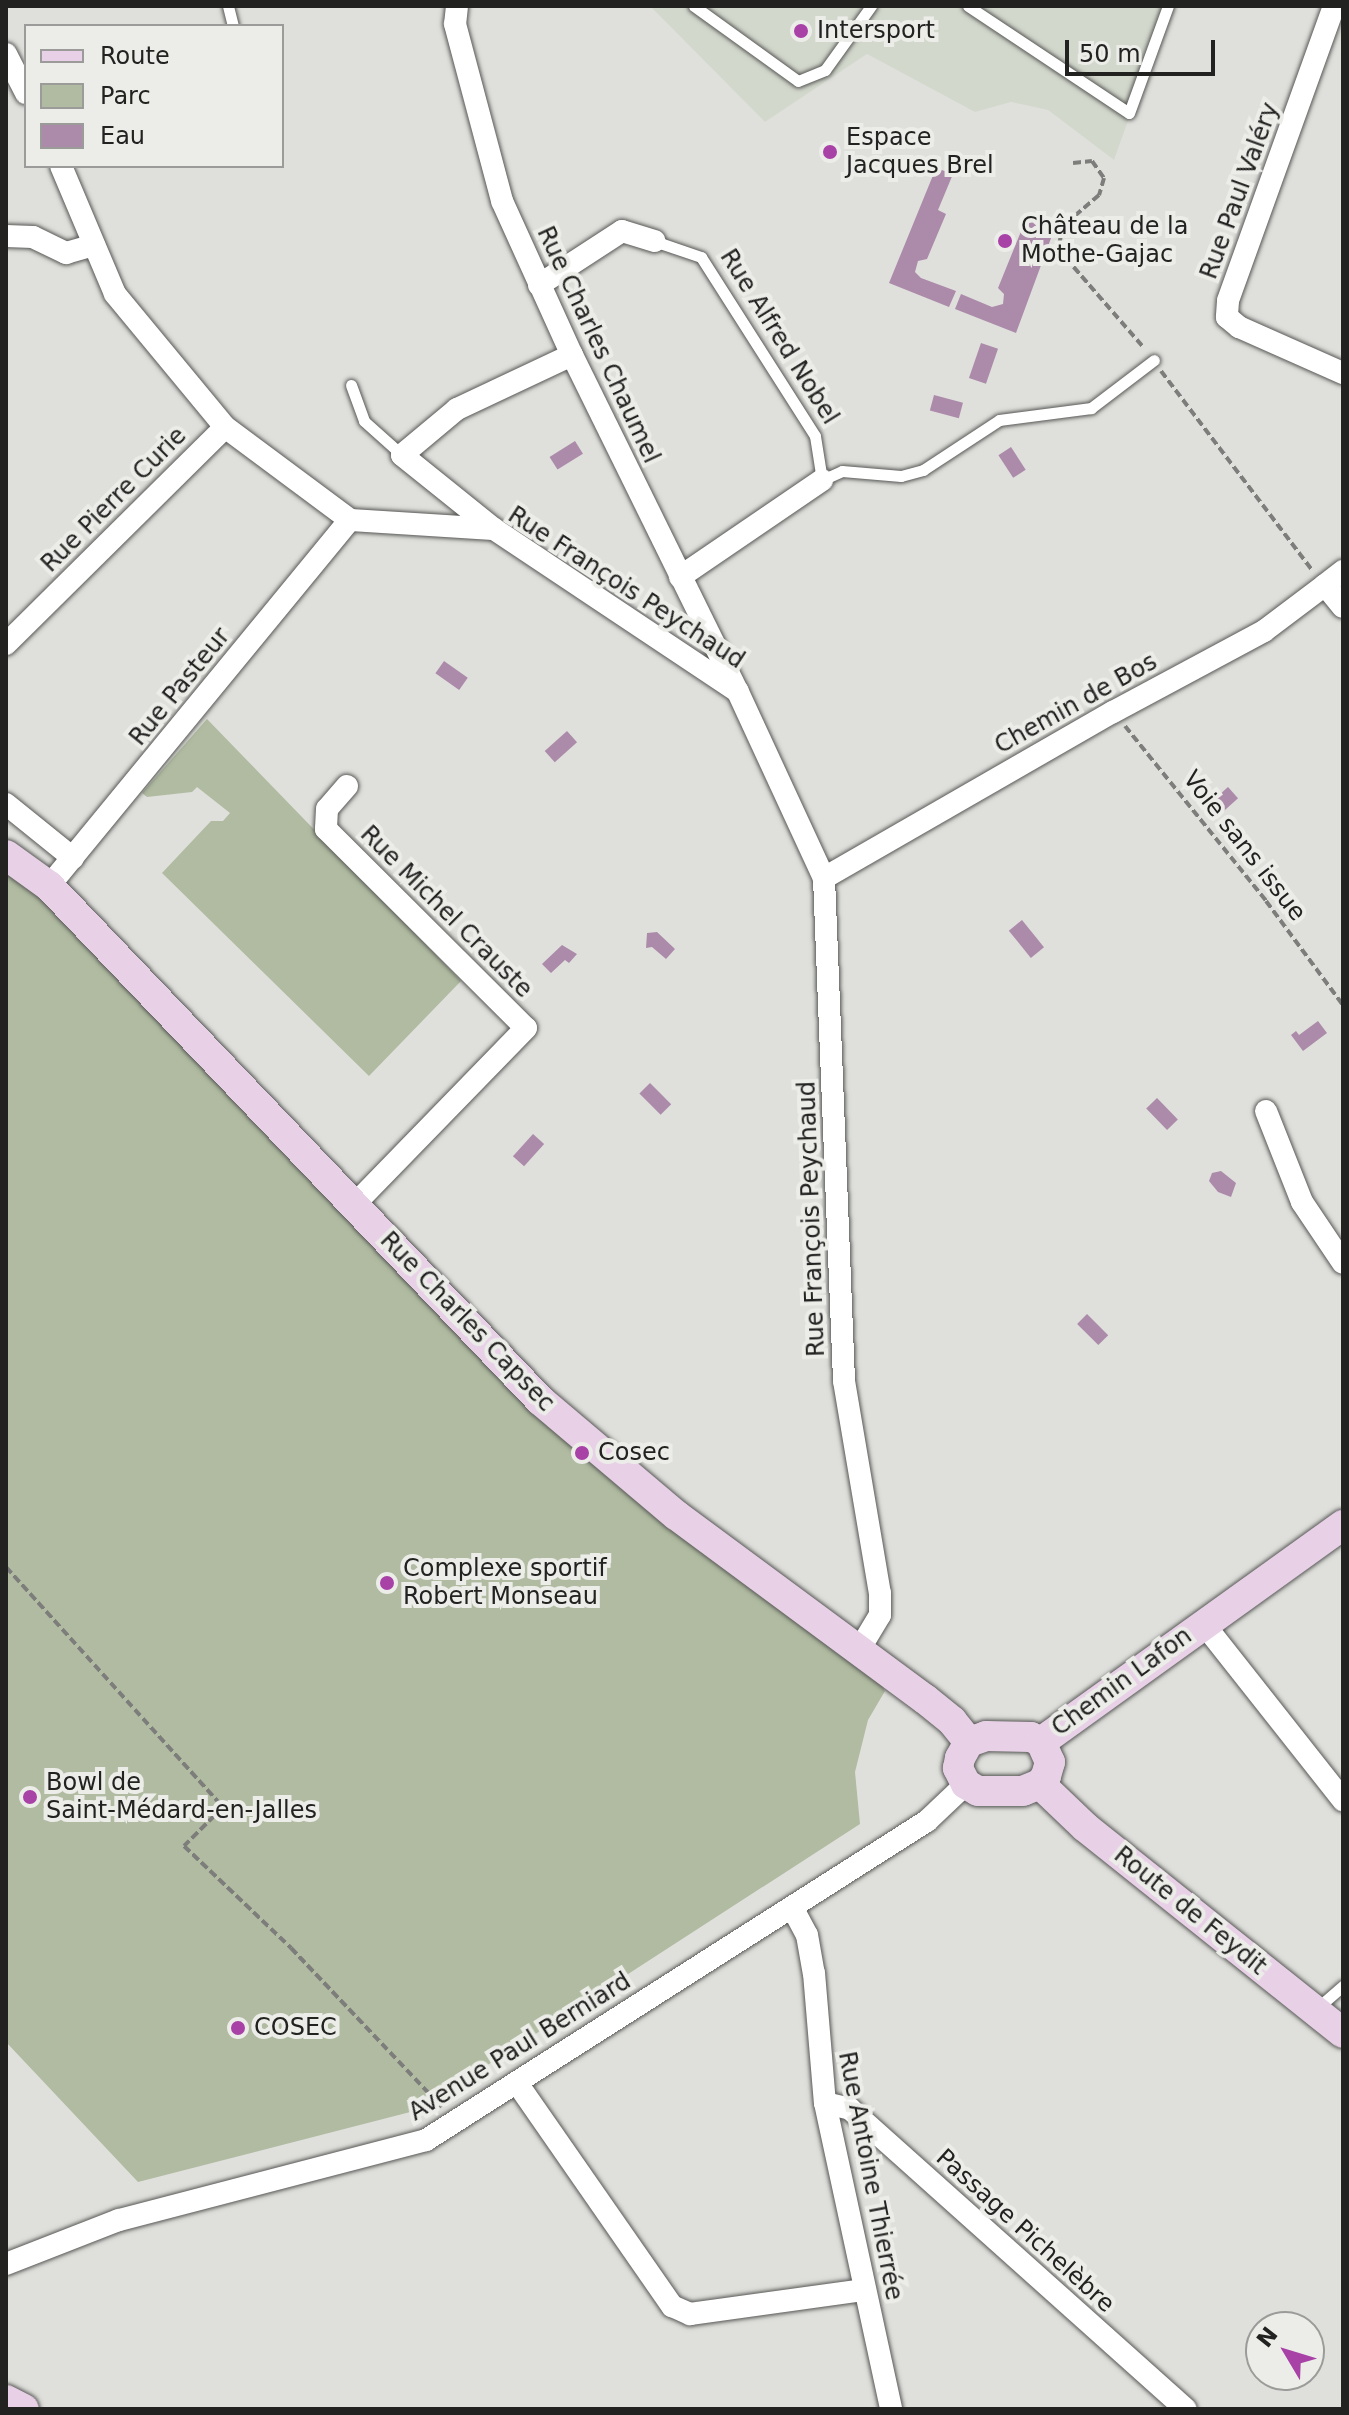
<!DOCTYPE html>
<meta charset="utf-8">
<style>
body{margin:0}
#map{position:relative;width:1349px;height:2415px;overflow:hidden;background:#dfe0dc;font-family:"DejaVu Sans",sans-serif}
div>[style]{position:absolute}
.built>*{inset:0;background:#d3d8cd}
.green>*{inset:0;background:#b0bba1}
.water>*{inset:0;background:#ac8aaa;transform-origin:0 0}
.path>*{height:4px;margin-top:-2px;transform-origin:0;background:repeating-linear-gradient(90deg,#7d7e7b 0 8px,transparent 0 12px)}
.roads{filter:drop-shadow(0 0 2px #575855) drop-shadow(0 0 2px #575855)}
.lane>*{height:11px;margin:-5.5px;padding:0 5.5px;transform-origin:5.5px;border-radius:5.5px;background:#fff}
.street>*{height:22px;margin:-11px;padding:0 11px;transform-origin:11px;border-radius:11px;background:#fff}
.secondary>*{height:30px;margin:-15px;padding:0 15px;transform-origin:15px;border-radius:15px;background:#e8d1e7}
.dots>*{width:22px;height:22px;translate:-50% -50%;box-sizing:border-box;border:4px solid #ecede9;border-radius:50%}
span{translate:-50% -50%;white-space:nowrap;text-align:center;line-height:1.15;-webkit-text-stroke:8px #ecede9;paint-order:stroke}
.poi-label{font-size:24px;color:#222321}
.left{translate:0 -50%;text-align:left}
.street-label{font-size:24px;color:#222321}
.frame{position:absolute;inset:0;border:8px solid #222321;pointer-events:none}
.legend{position:absolute;left:24px;top:24px;width:260px;height:144px;box-sizing:border-box;background:#ecede9;border:2px solid #9b9c99;margin:0;padding:10px 14px;list-style:none;font-size:24px;color:#222321}
.legend li{display:flex;align-items:center;gap:16px;height:40px}
.legend b{width:40px;border:2px solid #9b9c99}
.north{position:absolute;left:1245px;top:2311px;width:80px;height:80px;box-sizing:border-box;background:#ecede9;border:2px solid #9b9c99;border-radius:50%;rotate:308deg;font-size:22px;font-weight:700;line-height:32px;text-align:center;color:#222321}
.north::after{content:'';display:block;margin:auto;width:28px;height:36px;background:#a842a6;clip-path:polygon(50% 0,100% 100%,50% 72%,0 100%)}
.scale{position:absolute;left:1065px;top:40px;width:150px;height:36px;box-sizing:border-box;border:4px solid #222321;border-top:0;padding-left:10px;font-size:24px;line-height:28px;white-space:nowrap;color:#222321;-webkit-text-stroke:6px #ecede9;paint-order:stroke}
</style>
<div id="map">
<div class="built">
<i style="clip-path:polygon(650px 6px,1169px 6px,1114px 160px,1048px 110px,1011px 102px,975px 112px,867px 54px,765px 122px)"></i>
</div>
<div class="green">
<i style="clip-path:polygon(207px 719px,461px 981px,369px 1076px,162px 873px,211px 821px,223px 821px,230px 813px,197px 787px,192px 792px,147px 797px,142px 793px)"></i>
<i style="clip-path:polygon(6px 855px,541px 1401px,859px 1650px,885px 1691px,868px 1720px,855px 1772px,860px 1824px,418px 2110px,138px 2182px,6px 2042px)"></i>
</div>
<div class="water">
<i style="clip-path:polygon(936px 168px,953px 174px,938px 210px,946px 214px,927px 259px,918px 261px,915px 272px,921px 278px,956px 291px,949px 307px,889px 283px)"></i>
<i style="clip-path:polygon(1038px 214px,1057px 222px,1016px 333px,955px 309px,961px 294px,992px 307px,1003px 304px,1004px 294px,998px 288px,1024px 224px,1035px 222px)"></i>
<i style="left:981px;top:343px;width:18px;height:37px;rotate:19deg"></i>
<i style="left:934px;top:395px;width:30px;height:16px;rotate:15deg"></i>
<i style="left:575px;top:441px;width:15px;height:30px;rotate:58deg"></i>
<i style="left:1011px;top:447px;width:27px;height:15px;rotate:57deg"></i>
<i style="left:444px;top:661px;width:29px;height:15px;rotate:35deg"></i>
<i style="left:567px;top:731px;width:15px;height:30px;rotate:48deg"></i>
<i style="left:1228px;top:787px;width:15px;height:30px;rotate:48deg"></i>
<i style="left:1022px;top:920px;width:35px;height:17px;rotate:51deg"></i>
<i style="clip-path:polygon(657px 932px,675px 949px,666px 959px,652px 947px,646px 948px,647px 933px)"></i>
<i style="clip-path:polygon(562px 945px,577px 954px,569px 963px,565px 960px,551px 973px,542px 964px)"></i>
<i style="clip-path:polygon(1318px 1021px,1327px 1033px,1303px 1051px,1291px 1035px,1296px 1031px,1299px 1035px)"></i>
<i style="left:650px;top:1083px;width:30px;height:15px;rotate:45deg"></i>
<i style="left:1157px;top:1098px;width:30px;height:15px;rotate:46deg"></i>
<i style="left:533px;top:1134px;width:15px;height:30px;rotate:42deg"></i>
<i style="clip-path:polygon(1221px 1171px,1236px 1183px,1231px 1197px,1218px 1192px,1209px 1181px,1212px 1173px)"></i>
<i style="left:1087px;top:1314px;width:30px;height:14px;rotate:45deg"></i>
</div>
<div class="path">
<i style="left:1073px;top:163px;width:19px;rotate:-6deg"></i>
<i style="left:1092px;top:161px;width:21px;rotate:55deg"></i>
<i style="left:1104px;top:178px;width:18px;rotate:106deg"></i>
<i style="left:1099px;top:195px;width:48px;rotate:139.3deg"></i>
<i style="left:1063px;top:226px;width:24px;rotate:102deg"></i>
<i style="left:1058px;top:249px;width:131px;rotate:49deg"></i>
<i style="left:1161px;top:371px;width:251px;rotate:52.8deg"></i>
<i style="left:1125px;top:726px;width:225px;rotate:51.1deg"></i>
<i style="left:1266px;top:901px;width:129px;rotate:53.5deg"></i>
<i style="left:6px;top:1567px;width:324px;rotate:47.9deg"></i>
<i style="left:223px;top:1807px;width:55px;rotate:135deg"></i>
<i style="left:184px;top:1846px;width:148px;rotate:43.6deg"></i>
<i style="left:291px;top:1948px;width:219px;rotate:46.5deg"></i>
</div>
<div class="roads">
<div class="lane">
<i style="left:228px;top:6px;width:21px;rotate:76deg"></i>
<i style="left:694px;top:6px;width:128px;rotate:35.8deg"></i>
<i style="left:798px;top:81px;width:29px;rotate:-22deg"></i>
<i style="left:825px;top:70px;width:79px;rotate:-54.3deg"></i>
<i style="left:968px;top:6px;width:193px;rotate:33.6deg"></i>
<i style="left:1129px;top:113px;width:114px;rotate:-70deg"></i>
<i style="left:654px;top:241px;width:50px;rotate:18.8deg"></i>
<i style="left:701px;top:257px;width:212px;rotate:57.5deg"></i>
<i style="left:815px;top:436px;width:45px;rotate:81deg"></i>
<i style="left:822px;top:480px;width:22px;rotate:-24deg"></i>
<i style="left:842px;top:471px;width:59px;rotate:4.8deg"></i>
<i style="left:901px;top:476px;width:23px;rotate:-15deg"></i>
<i style="left:923px;top:470px;width:91px;rotate:-33.3deg"></i>
<i style="left:999px;top:420px;width:93px;rotate:-7.4deg"></i>
<i style="left:1091px;top:408px;width:79px;rotate:-37.3deg"></i>
<i style="left:351px;top:385px;width:38px;rotate:70deg"></i>
<i style="left:364px;top:421px;width:51px;rotate:41.8deg"></i>
<i style="left:1315px;top:2010px;width:37px;rotate:-41deg"></i>
</div>
<div class="street">
<i style="left:457px;top:6px;width:18px;rotate:96deg"></i>
<i style="left:455px;top:24px;width:183px;rotate:75.1deg"></i>
<i style="left:502px;top:201px;width:169px;rotate:65.6deg"></i>
<i style="left:572px;top:355px;width:373px;rotate:63.8deg"></i>
<i style="left:1334px;top:6px;width:313px;rotate:109.8deg"></i>
<i style="left:1228px;top:301px;width:16px;rotate:94deg"></i>
<i style="left:1227px;top:317px;width:16px;rotate:40deg"></i>
<i style="left:1239px;top:327px;width:114px;rotate:23.9deg"></i>
<i style="left:6px;top:54px;width:44px;rotate:62.9deg"></i>
<i style="left:61px;top:166px;width:139px;rotate:67.1deg"></i>
<i style="left:115px;top:294px;width:173px;rotate:50.4deg"></i>
<i style="left:225px;top:427px;width:156px;rotate:36.6deg"></i>
<i style="left:350px;top:520px;width:144px;rotate:3.6deg"></i>
<i style="left:494px;top:529px;width:293px;rotate:33.7deg"></i>
<i style="left:738px;top:692px;width:205px;rotate:65.2deg"></i>
<i style="left:824px;top:878px;width:503px;rotate:87.72deg"></i>
<i style="left:844px;top:1381px;width:215px;rotate:80.4deg"></i>
<i style="left:880px;top:1593px;width:22px;rotate:90deg"></i>
<i style="left:880px;top:1615px;width:41px;rotate:121deg"></i>
<i style="left:6px;top:236px;width:27px;rotate:2deg"></i>
<i style="left:33px;top:237px;width:37px;rotate:26deg"></i>
<i style="left:66px;top:253px;width:29px;rotate:-16deg"></i>
<i style="left:539px;top:285px;width:99px;rotate:-33deg"></i>
<i style="left:622px;top:231px;width:34px;rotate:17deg"></i>
<i style="left:494px;top:529px;width:118px;rotate:-141.2deg"></i>
<i style="left:402px;top:455px;width:72px;rotate:-39.9deg"></i>
<i style="left:457px;top:409px;width:127px;rotate:-25.2deg"></i>
<i style="left:680px;top:577px;width:172px;rotate:-34.3deg"></i>
<i style="left:1325px;top:585px;width:23px;rotate:-38deg"></i>
<i style="left:6px;top:644px;width:308px;rotate:-44.7deg"></i>
<i style="left:347px;top:786px;width:30px;rotate:131deg"></i>
<i style="left:327px;top:809px;width:20px;rotate:93deg"></i>
<i style="left:326px;top:829px;width:282px;rotate:44.9deg"></i>
<i style="left:526px;top:1028px;width:247px;rotate:134.2deg"></i>
<i style="left:6px;top:804px;width:86px;rotate:38.9deg"></i>
<i style="left:824px;top:878px;width:333px;rotate:-29.9deg"></i>
<i style="left:1113px;top:712px;width:171px;rotate:-28.2deg"></i>
<i style="left:1264px;top:631px;width:76px;rotate:-37deg"></i>
<i style="left:1325px;top:585px;width:28px;rotate:51deg"></i>
<i style="left:49px;top:886px;width:474px;rotate:-50.6deg"></i>
<i style="left:1266px;top:1111px;width:98px;rotate:68.4deg"></i>
<i style="left:1302px;top:1202px;width:73px;rotate:56.1deg"></i>
<i style="left:1203px;top:1623px;width:226px;rotate:51.7deg"></i>
<i style="left:792px;top:1907px;width:32px;rotate:62deg"></i>
<i style="left:807px;top:1935px;width:39px;rotate:80deg"></i>
<i style="left:814px;top:1973px;width:130px;rotate:85.2deg"></i>
<i style="left:825px;top:2103px;width:313px;rotate:77.8deg"></i>
<i style="left:517px;top:2083px;width:272px;rotate:55.2deg"></i>
<i style="left:672px;top:2306px;width:20px;rotate:24deg"></i>
<i style="left:690px;top:2314px;width:176px;rotate:-7.9deg"></i>
<i style="left:825px;top:2103px;width:26px;rotate:13deg"></i>
<i style="left:850px;top:2109px;width:450px;rotate:41.8deg"></i>
<i style="left:6px;top:2264px;width:121px;rotate:-21.3deg"></i>
<i style="left:119px;top:2220px;width:317px;rotate:-14.6deg"></i>
<i style="left:426px;top:2140px;width:594px;rotate:-32.49deg"></i>
<i style="left:927px;top:1821px;width:54px;rotate:-43.5deg"></i>
</div>
<div class="secondary">
<i style="left:6px;top:855px;width:53px;rotate:35.8deg"></i>
<i style="left:49px;top:886px;width:712px;rotate:46.31deg"></i>
<i style="left:541px;top:1401px;width:177px;rotate:40.2deg"></i>
<i style="left:676px;top:1515px;width:310px;rotate:36.5deg"></i>
<i style="left:925px;top:1699px;width:35px;rotate:39deg"></i>
<i style="left:952px;top:1721px;width:27px;rotate:51deg"></i>
<i style="left:986px;top:1736px;width:45px;rotate:1.3deg"></i>
<i style="left:1031px;top:1737px;width:11px;rotate:27deg"></i>
<i style="left:1041px;top:1742px;width:22px;rotate:66deg"></i>
<i style="left:1050px;top:1762px;width:15px;rotate:106deg"></i>
<i style="left:1046px;top:1776px;width:10px;rotate:127deg"></i>
<i style="left:1040px;top:1784px;width:18px;rotate:158deg"></i>
<i style="left:1023px;top:1791px;width:45px;rotate:180deg"></i>
<i style="left:978px;top:1791px;width:14px;rotate:-150deg"></i>
<i style="left:966px;top:1784px;width:18px;rotate:-117deg"></i>
<i style="left:958px;top:1768px;width:10px;rotate:-79deg"></i>
<i style="left:960px;top:1758px;width:18px;rotate:-61deg"></i>
<i style="left:969px;top:1742px;width:18px;rotate:-19deg"></i>
<i style="left:1041px;top:1742px;width:372px;rotate:-35.7deg"></i>
<i style="left:1040px;top:1784px;width:62px;rotate:43.7deg"></i>
<i style="left:1085px;top:1827px;width:330px;rotate:38.6deg"></i>
<i style="left:6px;top:2400px;width:20px;rotate:27deg"></i>
</div>
</div>
<div class="dots">
<i style="left:801px;top:31px;background:#a842a6"></i>
<i style="left:830px;top:152px;background:#a842a6"></i>
<i style="left:1005px;top:241px;background:#a842a6"></i>
<i style="left:582px;top:1453px;background:#a842a6"></i>
<i style="left:387px;top:1583px;background:#a842a6"></i>
<i style="left:30px;top:1797px;background:#a842a6"></i>
<i style="left:238px;top:2028px;background:#a842a6"></i>
</div>
<div class="poi-label">
<span class="left" style="left:817px;top:31px">Intersport</span>
<span class="left" style="left:846px;top:152px">Espace<br>Jacques Brel</span>
<span class="left" style="left:1021px;top:241px">Château de la<br>Mothe-Gajac</span>
<span class="left" style="left:598px;top:1453px">Cosec</span>
<span class="left" style="left:403px;top:1583px">Complexe sportif<br>Robert Monseau</span>
<span class="left" style="left:46px;top:1797px">Bowl de<br>Saint-Médard-en-Jalles</span>
<span class="left" style="left:254px;top:2028px">COSEC</span>
</div>
<div class="street-label">
<span style="left:1240px;top:191px;rotate:-70deg">Rue Paul Valéry</span>
<span style="left:779px;top:337px;rotate:58deg">Rue Alfred Nobel</span>
<span style="left:598px;top:345px;rotate:65deg">Rue Charles Chaumel</span>
<span style="left:114px;top:500px;rotate:-45deg">Rue Pierre Curie</span>
<span style="left:626px;top:588px;rotate:33deg">Rue François Peychaud</span>
<span style="left:180px;top:687px;rotate:-51deg">Rue Pasteur</span>
<span style="left:1076px;top:704px;rotate:-29deg">Chemin de Bos</span>
<span style="left:1244px;top:846px;rotate:52deg">Voie sans issue</span>
<span style="left:446px;top:912px;rotate:45deg">Rue Michel Crauste</span>
<span style="left:812px;top:1219px;rotate:-92deg">Rue François Peychaud</span>
<span style="left:467px;top:1322px;rotate:46deg">Rue Charles Capsec</span>
<span style="left:1122px;top:1682px;rotate:-36deg">Chemin Lafon</span>
<span style="left:1190px;top:1911px;rotate:39deg">Route de Feydit</span>
<span style="left:520px;top:2047px;rotate:-32deg">Avenue Paul Berniard</span>
<span style="left:870px;top:2176px;rotate:79deg">Rue Antoine Thierrée</span>
<span style="left:1025px;top:2231px;rotate:42deg">Passage Pichelèbre</span>
</div>
<div class="frame"></div>
<ul class="legend">
<li><b style="height:10px;background:#e8d1e7"></b>Route</li>
<li><b style="height:22px;background:#b0bba1"></b>Parc</li>
<li><b style="height:22px;background:#ac8aaa"></b>Eau</li>
</ul>
<div class="north">N</div>
<div class="scale">50 m</div>
</div>
